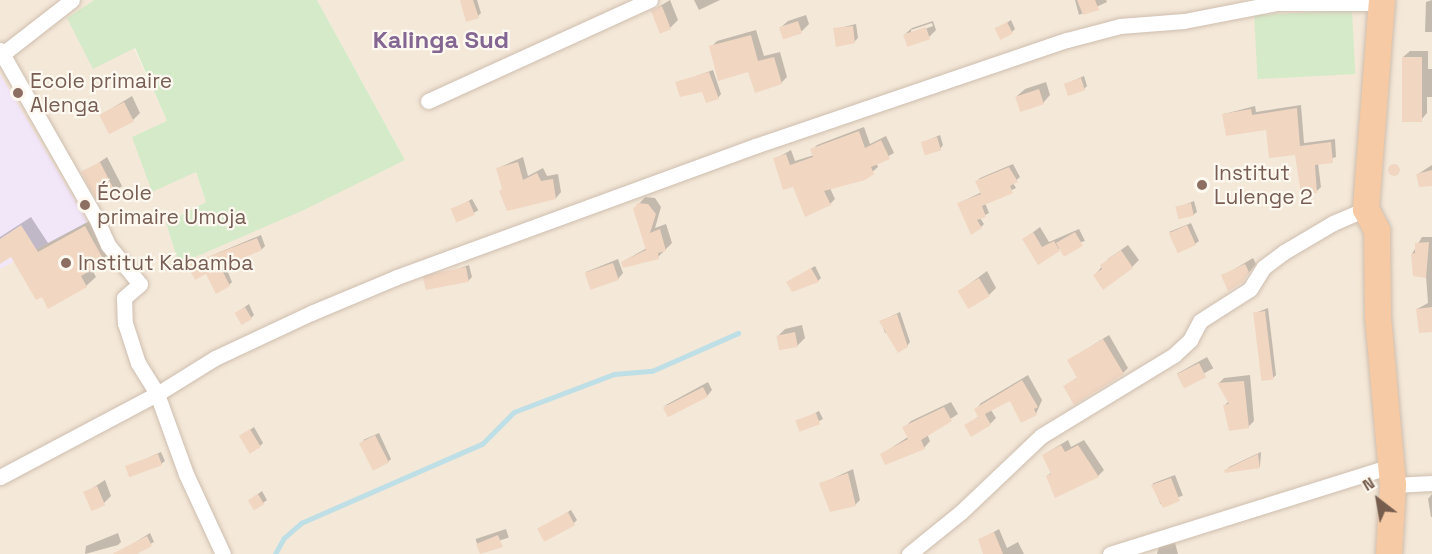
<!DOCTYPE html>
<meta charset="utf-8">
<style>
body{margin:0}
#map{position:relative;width:1432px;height:554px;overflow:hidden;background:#fcf5ea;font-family:"Space Grotesk",sans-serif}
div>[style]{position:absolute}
.residential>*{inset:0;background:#f4e8d8}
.education>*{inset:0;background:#f2e6f9}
.green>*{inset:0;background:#d5eac8;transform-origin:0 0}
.shadow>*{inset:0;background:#0003;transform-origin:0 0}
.stream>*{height:4.5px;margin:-2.25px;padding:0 2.25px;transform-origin:2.25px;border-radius:2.25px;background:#bedfe6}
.building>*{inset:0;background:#f1d6c2;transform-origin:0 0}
.round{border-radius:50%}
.roads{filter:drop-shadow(0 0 2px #cebeaf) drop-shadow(0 0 2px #cebeaf)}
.minor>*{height:15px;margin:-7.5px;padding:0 7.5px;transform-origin:7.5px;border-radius:7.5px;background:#fff}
.trunk>*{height:26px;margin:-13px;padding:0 13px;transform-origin:13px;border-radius:13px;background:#f6caa4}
.dots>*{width:16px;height:16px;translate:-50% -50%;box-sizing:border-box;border:3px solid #fef9f0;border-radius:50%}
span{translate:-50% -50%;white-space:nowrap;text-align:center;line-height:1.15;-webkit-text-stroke:4.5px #fef9f0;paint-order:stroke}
.education-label{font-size:21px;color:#785e54}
.left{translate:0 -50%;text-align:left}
.quarter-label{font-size:24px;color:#846692;font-weight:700}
.north{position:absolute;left:1348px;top:470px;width:60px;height:60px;-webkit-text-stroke:4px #fef9f0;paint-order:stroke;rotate:329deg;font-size:16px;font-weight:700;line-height:24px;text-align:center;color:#765d4d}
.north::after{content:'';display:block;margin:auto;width:21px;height:27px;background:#765d4d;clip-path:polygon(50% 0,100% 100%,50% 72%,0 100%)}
</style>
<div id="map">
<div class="residential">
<i style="clip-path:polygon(0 0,94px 0,67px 18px,134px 48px,167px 121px,152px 191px,196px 172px,206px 202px,166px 223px,179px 264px,405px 160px,317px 0,1432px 0,1432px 554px,0 554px)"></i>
</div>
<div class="education">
<i style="clip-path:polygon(0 74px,88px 222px,0 269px)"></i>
</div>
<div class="green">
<i style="clip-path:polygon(94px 0,317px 0,405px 160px,304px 210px,179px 264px,166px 223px,206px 202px,196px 172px,152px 192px,132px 137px,167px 121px,135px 48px,93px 69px,67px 18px)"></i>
<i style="left:1352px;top:10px;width:64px;height:98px;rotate:87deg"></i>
</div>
<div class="shadow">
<i style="clip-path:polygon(468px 0,477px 0,481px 13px,478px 16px)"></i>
<i style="clip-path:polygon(670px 0,678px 20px,670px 28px,652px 11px)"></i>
<i style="clip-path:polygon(694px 0,720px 0,699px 10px)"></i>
<i style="clip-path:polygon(1075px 0,1106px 0,1107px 2px,1079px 15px)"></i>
<i style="clip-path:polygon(1432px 0,1432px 32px,1425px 32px,1426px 2px)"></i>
<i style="clip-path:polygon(806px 15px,809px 24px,802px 31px,784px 37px,780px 28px,788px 21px)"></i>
<i style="clip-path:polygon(1011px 20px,1015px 29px,1012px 32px,997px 29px)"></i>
<i style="clip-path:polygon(evenodd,933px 21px,936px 30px,929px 37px,904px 35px,912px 28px,933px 21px,932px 23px,933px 26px,911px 34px,911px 30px,932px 23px)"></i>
<i style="clip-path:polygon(856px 24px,858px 38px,854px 42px,835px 29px)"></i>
<i style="clip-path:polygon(756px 30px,764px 56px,780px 52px,787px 77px,781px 83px,749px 70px,711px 47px,717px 41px)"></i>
<i style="clip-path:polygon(1410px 51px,1428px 51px,1428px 69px,1432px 69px,1432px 97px,1427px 97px,1427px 113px,1421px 120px,1403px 57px)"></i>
<i style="clip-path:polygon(713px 70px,721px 94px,718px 98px,677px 83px)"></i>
<i style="clip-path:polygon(1084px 76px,1087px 86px,1084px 89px,1066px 84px)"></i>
<i style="clip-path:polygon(1046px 82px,1050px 95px,1043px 103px,1017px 96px,1025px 89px)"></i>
<i style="clip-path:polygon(132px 96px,140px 113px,133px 120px,101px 115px)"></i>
<i style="clip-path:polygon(1301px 105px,1304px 143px,1335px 139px,1336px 157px,1318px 163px,1321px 187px,1317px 191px,1296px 153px,1267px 128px,1224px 114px,1255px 106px,1256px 112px)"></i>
<i style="clip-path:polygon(864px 127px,870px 144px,886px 136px,894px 153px,876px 163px,878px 167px,864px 179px,830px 188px,835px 199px,830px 204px,794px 185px,775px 159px,791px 150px,795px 161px,814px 155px,812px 150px,817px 145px)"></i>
<i style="clip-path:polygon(940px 135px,943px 145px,940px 149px,922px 143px)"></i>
<i style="clip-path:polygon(107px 157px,122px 186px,115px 192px,84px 173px)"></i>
<i style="clip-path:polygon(523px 157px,528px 176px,543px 168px,547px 176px,558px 174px,561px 192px,556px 198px,503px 188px,498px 168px)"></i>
<i style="clip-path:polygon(1013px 164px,1020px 177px,1013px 183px,1016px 188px,985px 203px,989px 213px,980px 218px,984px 224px,981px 227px,959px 203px,982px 192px,977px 181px,980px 178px)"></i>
<i style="clip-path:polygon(1432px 165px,1432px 185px,1418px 174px)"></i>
<i style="clip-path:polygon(645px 197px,655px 198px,661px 207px,655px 228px,666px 224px,672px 243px,658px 257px,622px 262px,647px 248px,639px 204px)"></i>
<i style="left:472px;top:199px;width:13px;height:22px;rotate:61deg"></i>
<i style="clip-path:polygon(1194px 201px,1197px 212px,1193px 215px,1177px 208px)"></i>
<i style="clip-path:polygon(31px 217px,48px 243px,95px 218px,114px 252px,91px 268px,96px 277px,86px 286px,42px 295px,12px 255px,0 263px,0 237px)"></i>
<i style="clip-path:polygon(1191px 223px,1199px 241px,1195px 244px,1169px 232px)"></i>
<i style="clip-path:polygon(1040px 227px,1049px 242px,1079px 229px,1085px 241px,1061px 248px,1039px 263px,1024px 239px)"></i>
<i style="clip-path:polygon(261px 235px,265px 246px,262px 249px,225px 265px,232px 282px,229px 285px,189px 265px)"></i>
<i style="clip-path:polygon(1422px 237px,1432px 237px,1432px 330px,1417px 309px,1428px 303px,1426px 276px,1412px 254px)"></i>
<i style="clip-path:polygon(1128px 245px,1139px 260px,1132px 267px,1095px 275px,1108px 259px)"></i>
<i style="clip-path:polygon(1253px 258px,1256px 264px,1242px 281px,1223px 276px)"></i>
<i style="clip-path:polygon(618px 259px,623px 273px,618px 279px,586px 272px)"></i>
<i style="clip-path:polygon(469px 265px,472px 277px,468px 281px,426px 281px)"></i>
<i style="clip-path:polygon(815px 266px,821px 278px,818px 281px,788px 282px)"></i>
<i style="clip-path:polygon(987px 271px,996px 288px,989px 295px,960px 291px)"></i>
<i style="clip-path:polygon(249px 304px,254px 315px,251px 318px,236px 313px)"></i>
<i style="clip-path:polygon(1268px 308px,1276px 375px,1273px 378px,1255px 313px)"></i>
<i style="clip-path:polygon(900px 312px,910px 342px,907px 346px,889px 331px,885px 333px,881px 321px)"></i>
<i style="clip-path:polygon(802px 325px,805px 338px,797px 346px,778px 336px,785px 329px)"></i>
<i style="clip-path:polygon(1109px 335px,1128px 368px,1123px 373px,1065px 386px,1078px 377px,1069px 360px)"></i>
<i style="left:1207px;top:357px;width:13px;height:34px;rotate:61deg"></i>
<i style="clip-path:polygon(1028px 375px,1042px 400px,1036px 414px,1011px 399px,991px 410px,996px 418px,990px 424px,966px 426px,979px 416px,976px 409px,981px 403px)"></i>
<i style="clip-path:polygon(1250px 375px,1254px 421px,1248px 427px,1224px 406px,1229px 401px,1219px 383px,1224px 378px)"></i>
<i style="clip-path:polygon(708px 382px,712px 390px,707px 396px,664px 406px)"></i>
<i style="clip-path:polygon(951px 402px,958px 414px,927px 434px,930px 441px,924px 448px,882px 454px,908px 437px,904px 428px,911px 421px)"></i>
<i style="left:819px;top:411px;width:9px;height:24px;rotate:63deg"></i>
<i style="clip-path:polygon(254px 427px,263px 443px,260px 446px,241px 436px)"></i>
<i style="clip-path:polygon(379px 433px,391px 459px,388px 462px,363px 440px)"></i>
<i style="clip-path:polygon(1068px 440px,1071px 447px,1084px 440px,1104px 470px,1098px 476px,1047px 476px,1052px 472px,1043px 455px)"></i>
<i style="clip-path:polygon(161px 452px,165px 461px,161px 464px,128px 467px)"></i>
<i style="clip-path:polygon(1261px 452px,1260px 467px,1226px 471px,1229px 467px)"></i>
<i style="clip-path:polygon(853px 469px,860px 500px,855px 505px,821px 484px)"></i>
<i style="left:1175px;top:475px;width:22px;height:24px;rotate:69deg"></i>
<i style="clip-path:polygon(105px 480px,111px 496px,104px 503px,85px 493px)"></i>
<i style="clip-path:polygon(262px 491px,267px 500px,263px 503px,250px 500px)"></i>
<i style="clip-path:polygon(1432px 494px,1432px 517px,1431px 517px,1428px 499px)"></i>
<i style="clip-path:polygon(571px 510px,577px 520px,574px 523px,539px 530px)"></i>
<i style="left:506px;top:529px;width:9px;height:32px;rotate:72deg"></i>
<i style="clip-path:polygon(999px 529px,1007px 548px,1018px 542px,1024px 554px,984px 554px,980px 540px)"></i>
<i style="clip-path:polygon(118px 533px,121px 542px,118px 545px,85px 554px,86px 546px)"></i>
<i style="clip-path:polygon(150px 533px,154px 542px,132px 554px,128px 547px)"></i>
<i style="clip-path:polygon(1175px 543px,1178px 554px,1157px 554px,1159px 547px)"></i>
</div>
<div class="stream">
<i style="left:275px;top:554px;width:18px;rotate:-61deg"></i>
<i style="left:284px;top:538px;width:23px;rotate:-41deg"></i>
<i style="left:301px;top:523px;width:197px;rotate:-23.6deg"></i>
<i style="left:482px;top:444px;width:45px;rotate:-45deg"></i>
<i style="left:514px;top:412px;width:107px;rotate:-20.8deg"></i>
<i style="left:614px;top:374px;width:38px;rotate:-5deg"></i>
<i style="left:652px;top:371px;width:94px;rotate:-23.8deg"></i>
</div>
<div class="building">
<i style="clip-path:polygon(460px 0,473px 0,479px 18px,466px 22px)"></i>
<i style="clip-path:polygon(1077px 0,1095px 0,1099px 10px,1083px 15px)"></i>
<i style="left:662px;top:6px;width:25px;height:12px;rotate:69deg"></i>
<i style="left:798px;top:21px;width:13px;height:20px;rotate:72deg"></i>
<i style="left:1007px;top:22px;width:13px;height:14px;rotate:63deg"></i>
<i style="clip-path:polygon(853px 26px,855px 43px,836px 47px,833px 28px)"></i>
<i style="left:926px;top:27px;width:13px;height:24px;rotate:72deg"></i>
<i style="clip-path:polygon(751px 35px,758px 61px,774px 57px,782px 84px,755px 93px,748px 72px,718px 81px,709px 46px)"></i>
<i style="left:1402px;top:57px;width:20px;height:65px"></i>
<i style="clip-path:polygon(709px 72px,719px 99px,706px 103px,702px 92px,680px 97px,675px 82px)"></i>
<i style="left:1081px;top:78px;width:13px;height:18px;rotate:72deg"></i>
<i style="left:1039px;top:89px;width:16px;height:25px;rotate:72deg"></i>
<i style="left:124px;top:102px;width:22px;height:28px;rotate:63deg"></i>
<i style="clip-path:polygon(1297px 108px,1300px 146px,1331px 142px,1333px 163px,1315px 165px,1317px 193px,1301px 194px,1295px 155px,1269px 158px,1266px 130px,1226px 136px,1222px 114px,1251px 109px,1252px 115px)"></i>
<i style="clip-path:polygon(859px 131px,865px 148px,881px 140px,890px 159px,871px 167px,874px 174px,865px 180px,824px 191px,831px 205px,805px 217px,793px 187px,783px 190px,773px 158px,786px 154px,790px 165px,813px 157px,810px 149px)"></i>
<i style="left:937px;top:137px;width:14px;height:17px;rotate:73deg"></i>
<i style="left:100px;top:162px;width:35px;height:21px;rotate:63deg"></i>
<i style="clip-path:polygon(518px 162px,523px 180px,537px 173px,541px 181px,553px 179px,556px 199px,507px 211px,499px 191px,502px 189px,496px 168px)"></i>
<i class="round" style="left:1388px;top:164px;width:12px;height:12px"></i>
<i style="clip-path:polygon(1009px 167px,1018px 182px,1010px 186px,1013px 193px,982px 206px,986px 217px,977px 220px,982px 228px,971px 235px,957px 203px,981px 194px,975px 181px)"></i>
<i style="clip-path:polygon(1432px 170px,1432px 186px,1419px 187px,1416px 174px)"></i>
<i style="left:469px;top:201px;width:15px;height:20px;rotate:67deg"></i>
<i style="clip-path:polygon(638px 203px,648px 204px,656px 214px,650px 233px,660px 229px,666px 251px,658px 253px,659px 259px,623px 268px,621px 262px,646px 250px,633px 209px)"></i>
<i style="left:1191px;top:203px;width:13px;height:16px;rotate:77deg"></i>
<i style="clip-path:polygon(21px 225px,38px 252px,85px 226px,105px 262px,81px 276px,87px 287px,48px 309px,42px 297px,36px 300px,11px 257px,0 264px,0 239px)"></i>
<i style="left:1187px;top:225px;width:22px;height:20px;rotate:66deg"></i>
<i style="clip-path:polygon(1033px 232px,1042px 247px,1054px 241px,1060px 251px,1038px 265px,1022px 239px)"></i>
<i style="left:1075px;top:232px;width:16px;height:22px;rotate:60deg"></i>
<i style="clip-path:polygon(257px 238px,262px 250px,221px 268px,230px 286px,216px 294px,206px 274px,195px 280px,187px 265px)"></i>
<i style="clip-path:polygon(1429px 242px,1426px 278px,1413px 276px,1411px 254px,1415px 253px,1415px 243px)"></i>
<i style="clip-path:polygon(1121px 250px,1133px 268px,1103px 290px,1093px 275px,1102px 269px,1100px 265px)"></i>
<i style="left:613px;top:263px;width:18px;height:30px;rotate:71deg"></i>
<i style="clip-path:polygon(1245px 264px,1249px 272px,1243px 282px,1228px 291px,1221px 275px)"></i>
<i style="left:466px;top:267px;width:15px;height:44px;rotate:79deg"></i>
<i style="clip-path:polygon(811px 268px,819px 282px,792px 292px,786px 282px)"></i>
<i style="left:979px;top:278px;width:21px;height:25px;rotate:59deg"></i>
<i style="left:245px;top:307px;width:14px;height:12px;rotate:60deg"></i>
<i style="clip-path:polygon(1432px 307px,1432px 332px,1419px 333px,1416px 309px)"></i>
<i style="left:1265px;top:311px;width:69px;height:12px;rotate:83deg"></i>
<i style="clip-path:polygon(897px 314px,908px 347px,898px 353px,879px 321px)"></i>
<i style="left:795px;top:332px;width:15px;height:19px;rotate:79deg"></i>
<i style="clip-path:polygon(1103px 339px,1124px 374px,1074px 405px,1063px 386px,1077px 378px,1067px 360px)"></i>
<i style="left:1199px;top:363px;width:16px;height:25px;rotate:63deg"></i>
<i style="clip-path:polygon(1022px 380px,1038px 407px,1034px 409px,1037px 415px,1021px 423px,1010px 401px,985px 414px,991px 425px,971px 437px,964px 425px,978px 417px,974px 409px)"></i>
<i style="clip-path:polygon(1244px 381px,1249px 428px,1229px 431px,1223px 405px,1229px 404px,1217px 383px)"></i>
<i style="left:703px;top:387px;width:11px;height:45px;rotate:63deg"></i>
<i style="clip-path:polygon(944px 407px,952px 421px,921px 440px,925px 449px,885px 465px,880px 454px,908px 439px,902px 427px)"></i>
<i style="left:816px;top:413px;width:12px;height:22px;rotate:70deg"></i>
<i style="left:250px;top:429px;width:21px;height:13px;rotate:59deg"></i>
<i style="left:375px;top:435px;width:31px;height:18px;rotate:63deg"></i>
<i style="clip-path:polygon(1061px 445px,1065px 452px,1078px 445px,1099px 477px,1055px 498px,1046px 476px,1051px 474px,1042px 455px)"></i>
<i style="left:158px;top:454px;width:12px;height:35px;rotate:70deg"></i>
<i style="clip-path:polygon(1258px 454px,1260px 468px,1225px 473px,1224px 470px)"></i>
<i style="clip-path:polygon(848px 473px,856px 506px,830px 512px,819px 483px)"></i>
<i style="clip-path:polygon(1171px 478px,1180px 501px,1163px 508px,1151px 485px)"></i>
<i style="left:97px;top:486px;width:21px;height:15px;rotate:67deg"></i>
<i style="left:258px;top:494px;width:12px;height:12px;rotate:59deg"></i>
<i style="left:568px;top:512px;width:15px;height:35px;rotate:62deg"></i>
<i style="clip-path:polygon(994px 532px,1003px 554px,983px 554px,978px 539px)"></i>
<i style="clip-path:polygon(498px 535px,503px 547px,480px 554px,476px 544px)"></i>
<i style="clip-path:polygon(147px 536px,152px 546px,137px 554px,112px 554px)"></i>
</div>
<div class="roads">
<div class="minor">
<i style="left:0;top:50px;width:193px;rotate:60.3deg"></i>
<i style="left:96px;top:218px;width:30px;rotate:66deg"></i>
<i style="left:108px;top:245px;width:50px;rotate:50.6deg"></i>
<i style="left:140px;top:284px;width:21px;rotate:139deg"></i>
<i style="left:124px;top:298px;width:25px;rotate:88deg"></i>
<i style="left:125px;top:323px;width:42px;rotate:72deg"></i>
<i style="left:138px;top:363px;width:36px;rotate:58deg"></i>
<i style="left:157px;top:394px;width:85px;rotate:70.1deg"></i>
<i style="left:186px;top:474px;width:88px;rotate:65.2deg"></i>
<i style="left:0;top:56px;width:91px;rotate:-37.9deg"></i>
<i style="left:428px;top:101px;width:244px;rotate:-24.5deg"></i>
<i style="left:0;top:477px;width:178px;rotate:-27.9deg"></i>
<i style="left:157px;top:394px;width:68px;rotate:-31.8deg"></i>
<i style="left:215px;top:358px;width:106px;rotate:-25.1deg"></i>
<i style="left:311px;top:313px;width:93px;rotate:-22.7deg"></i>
<i style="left:397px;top:277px;width:381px;rotate:-20.1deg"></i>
<i style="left:755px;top:146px;width:330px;rotate:-18.8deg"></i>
<i style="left:1067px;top:40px;width:55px;rotate:-14.8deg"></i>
<i style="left:1120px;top:26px;width:64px;rotate:-4.5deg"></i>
<i style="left:1184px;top:21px;width:95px;rotate:-11deg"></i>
<i style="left:1277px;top:3px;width:104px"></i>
<i style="left:1393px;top:485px;width:39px;rotate:-3deg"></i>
<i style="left:909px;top:554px;width:67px;rotate:-38.9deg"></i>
<i style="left:961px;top:512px;width:110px;rotate:-43.5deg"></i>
<i style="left:1041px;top:436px;width:156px;rotate:-31.3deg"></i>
<i style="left:1174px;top:355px;width:22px;rotate:-43deg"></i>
<i style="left:1190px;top:340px;width:21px;rotate:-62deg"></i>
<i style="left:1200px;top:321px;width:59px;rotate:-32.6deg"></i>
<i style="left:1250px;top:289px;width:26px;rotate:-58deg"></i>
<i style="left:1264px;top:267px;width:25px;rotate:-37deg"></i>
<i style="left:1284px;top:252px;width:57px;rotate:-30.6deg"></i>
<i style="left:1333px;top:223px;width:36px;rotate:-23deg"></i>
<i style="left:1110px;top:554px;width:294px;rotate:-17.4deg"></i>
</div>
<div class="trunk">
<i style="left:1382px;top:0;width:210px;rotate:94.4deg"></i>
<i style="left:1366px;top:209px;width:25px;rotate:63deg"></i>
<i style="left:1377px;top:231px;width:86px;rotate:89.3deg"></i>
<i style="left:1378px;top:317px;width:169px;rotate:84.9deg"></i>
<i style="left:1393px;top:485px;width:69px;rotate:93.3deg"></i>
</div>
</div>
<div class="dots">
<i style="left:18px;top:93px;background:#8d6e63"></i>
<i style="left:1202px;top:185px;background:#8d6e63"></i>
<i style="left:85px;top:205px;background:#8d6e63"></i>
<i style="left:66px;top:263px;background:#8d6e63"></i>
</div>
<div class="education-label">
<span class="left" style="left:30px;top:93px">Ecole primaire<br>Alenga</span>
<span class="left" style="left:1214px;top:185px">Institut<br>Lulenge 2</span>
<span class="left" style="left:97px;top:205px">École<br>primaire Umoja</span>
<span class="left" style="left:78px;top:263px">Institut Kabamba</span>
</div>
<div class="quarter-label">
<span style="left:441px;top:40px">Kalinga Sud</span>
</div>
<div class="north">N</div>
</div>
